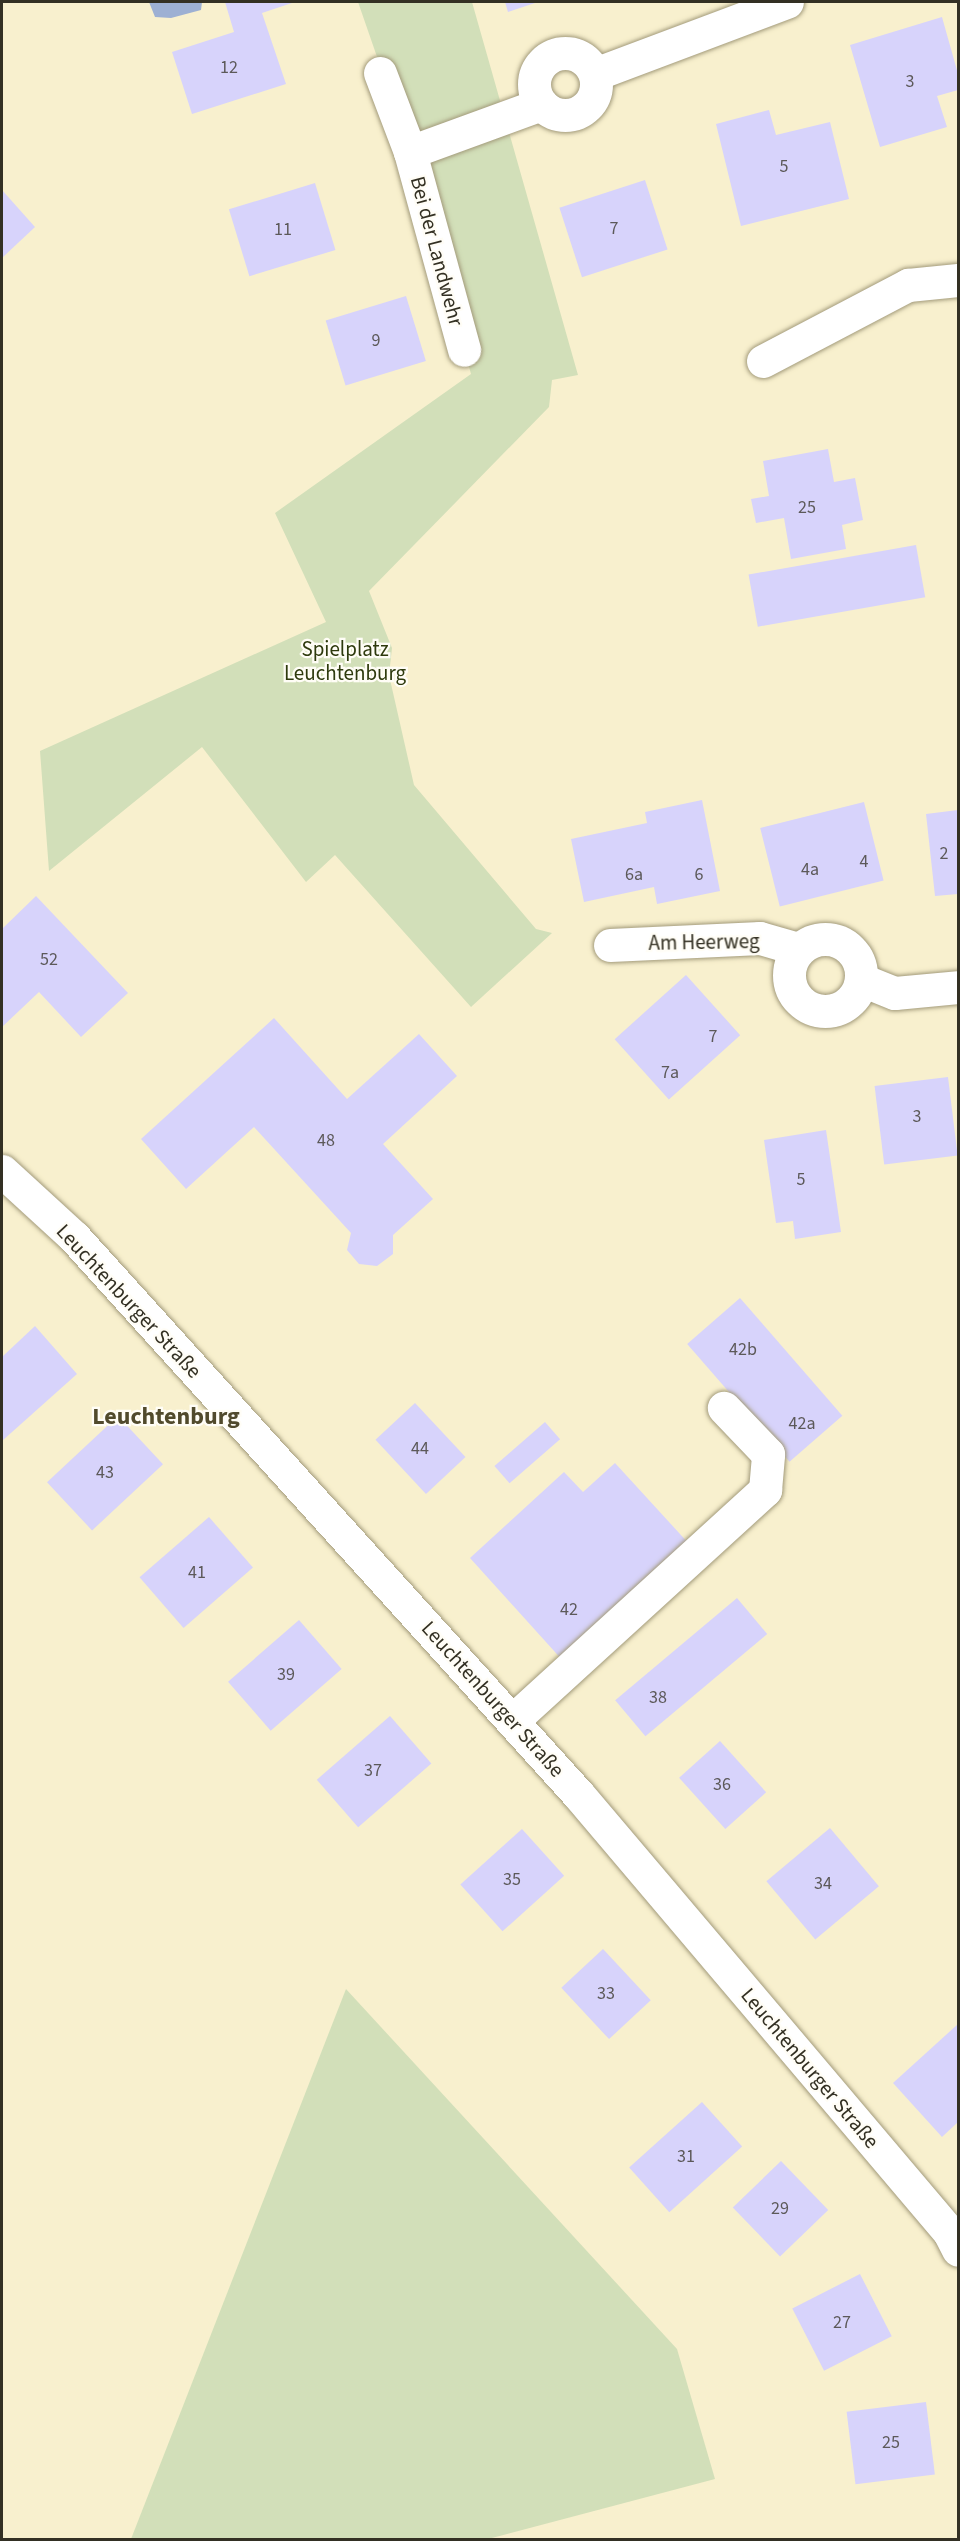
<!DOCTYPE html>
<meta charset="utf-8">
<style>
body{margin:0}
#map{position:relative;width:960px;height:2541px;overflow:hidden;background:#f8f0ce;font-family:"Source Sans 3",sans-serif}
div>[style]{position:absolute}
.green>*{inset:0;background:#d2dfb9}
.water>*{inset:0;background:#9db0d3}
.building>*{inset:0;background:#d7d3fb;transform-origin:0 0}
.roads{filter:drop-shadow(0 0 2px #a39b7b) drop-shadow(0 0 2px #a39b7b)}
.minor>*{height:33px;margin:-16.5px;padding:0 16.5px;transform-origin:16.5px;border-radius:16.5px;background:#fff}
.minor>.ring{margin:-16.5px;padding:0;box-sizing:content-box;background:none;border:33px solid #fff;border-radius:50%}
span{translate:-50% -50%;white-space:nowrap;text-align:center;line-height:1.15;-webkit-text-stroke:4.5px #fffdf6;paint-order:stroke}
.number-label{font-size:18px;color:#5c5959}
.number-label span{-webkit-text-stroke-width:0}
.street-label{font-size:21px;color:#333023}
.park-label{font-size:21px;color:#2e3a0d}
.quarter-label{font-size:24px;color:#514a2c;font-weight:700}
.frame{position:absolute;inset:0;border:3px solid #333023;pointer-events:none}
</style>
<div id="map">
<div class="green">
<i style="clip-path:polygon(358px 2px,472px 2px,578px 375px,552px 380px,549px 407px,369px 591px,392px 648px,389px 675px,414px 785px,536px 929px,552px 933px,471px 1007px,335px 855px,306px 882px,202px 747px,49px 871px,40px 751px,326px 622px,275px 513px,471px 374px,410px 152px)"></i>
<i style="clip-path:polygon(346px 1989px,677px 2349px,715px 2479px,488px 2539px,131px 2539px)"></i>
</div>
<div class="water">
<i style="clip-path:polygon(149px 2px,202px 2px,201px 10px,171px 18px,155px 17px)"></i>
</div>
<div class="building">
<i style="clip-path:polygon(225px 2px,295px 2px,262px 13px,286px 84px,192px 114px,172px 52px,234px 32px)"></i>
<i style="clip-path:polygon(505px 2px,538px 2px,508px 12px)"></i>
<i style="clip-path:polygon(942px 17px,958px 74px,958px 90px,937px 96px,947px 127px,880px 147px,850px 45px)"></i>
<i style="clip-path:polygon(769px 110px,776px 135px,830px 122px,849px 199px,741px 226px,716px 124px)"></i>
<i style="left:645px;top:180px;width:73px;height:90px;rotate:72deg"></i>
<i style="left:315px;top:183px;width:70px;height:90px;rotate:73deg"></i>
<i style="clip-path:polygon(2px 190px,35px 227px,2px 258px)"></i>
<i style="left:406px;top:296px;width:68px;height:84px;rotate:73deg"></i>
<i style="clip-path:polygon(828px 449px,834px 482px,855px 478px,863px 520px,842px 525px,846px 549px,791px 559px,784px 518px,756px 523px,751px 499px,769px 496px,763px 461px)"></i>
<i style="left:916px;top:545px;width:53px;height:170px;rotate:80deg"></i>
<i style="clip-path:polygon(702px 800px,720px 891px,657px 904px,654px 887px,584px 902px,571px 839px,647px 823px,645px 812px)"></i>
<i style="left:864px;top:802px;width:81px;height:107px;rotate:76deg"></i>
<i style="clip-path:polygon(958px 810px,958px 894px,935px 896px,926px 814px)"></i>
<i style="clip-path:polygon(36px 896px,128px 993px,81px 1037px,39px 992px,2px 1027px,2px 929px)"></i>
<i style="left:686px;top:975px;width:81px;height:96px;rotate:48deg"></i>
<i style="clip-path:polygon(274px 1018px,347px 1099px,419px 1034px,457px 1076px,383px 1144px,433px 1199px,393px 1235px,393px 1254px,377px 1266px,359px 1264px,347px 1250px,351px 1233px,254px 1127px,186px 1189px,141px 1139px)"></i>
<i style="left:948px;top:1077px;width:79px;height:74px;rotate:83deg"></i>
<i style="clip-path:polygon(826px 1130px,841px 1232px,795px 1239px,793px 1221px,776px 1223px,764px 1140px)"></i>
<i style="left:740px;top:1298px;width:156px;height:70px;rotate:49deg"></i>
<i style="clip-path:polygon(35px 1326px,77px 1374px,2px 1441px,2px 1357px)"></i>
<i style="left:415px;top:1403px;width:74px;height:54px;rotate:47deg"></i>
<i style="left:118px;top:1416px;width:66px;height:97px;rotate:47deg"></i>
<i style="left:545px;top:1422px;width:23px;height:67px;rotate:49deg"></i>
<i style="clip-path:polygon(615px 1463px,691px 1546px,564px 1662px,470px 1558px,564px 1472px,583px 1492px)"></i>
<i style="left:209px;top:1517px;width:67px;height:92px;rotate:49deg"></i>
<i style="left:737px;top:1598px;width:47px;height:159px;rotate:50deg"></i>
<i style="left:299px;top:1620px;width:65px;height:94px;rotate:49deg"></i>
<i style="left:390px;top:1716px;width:63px;height:97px;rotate:49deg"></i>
<i style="left:720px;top:1741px;width:69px;height:55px;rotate:48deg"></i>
<i style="left:830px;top:1828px;width:76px;height:83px;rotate:50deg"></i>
<i style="left:522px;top:1829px;width:63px;height:83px;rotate:48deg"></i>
<i style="left:603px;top:1949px;width:70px;height:57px;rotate:47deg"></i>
<i style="clip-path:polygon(958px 2024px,958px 2122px,942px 2137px,893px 2083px)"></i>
<i style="left:702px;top:2102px;width:60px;height:98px;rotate:48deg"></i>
<i style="left:781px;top:2161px;width:68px;height:67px;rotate:46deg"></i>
<i style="left:860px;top:2274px;width:70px;height:76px;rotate:63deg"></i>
<i style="left:926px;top:2402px;width:73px;height:80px;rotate:83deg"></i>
</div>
<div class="roads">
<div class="minor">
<i class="ring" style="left:534px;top:53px;width:29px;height:29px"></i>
<i style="left:380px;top:73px;width:85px;rotate:69.2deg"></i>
<i style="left:410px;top:152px;width:140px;rotate:-20.1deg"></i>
<i style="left:595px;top:74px;width:205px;rotate:-20.6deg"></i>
<i style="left:410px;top:152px;width:205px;rotate:74.7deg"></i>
<i style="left:763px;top:361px;width:164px;rotate:-27.7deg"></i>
<i style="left:908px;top:285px;width:50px;rotate:-5.7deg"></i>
<i class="ring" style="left:789px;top:939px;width:39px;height:39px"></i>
<i style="left:610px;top:945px;width:150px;rotate:-2.7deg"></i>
<i style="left:760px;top:938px;width:40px;rotate:16deg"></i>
<i style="left:862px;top:980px;width:35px;rotate:22deg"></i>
<i style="left:895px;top:993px;width:63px;rotate:-5.4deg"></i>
<i style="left:2px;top:1171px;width:98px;rotate:42.5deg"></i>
<i style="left:74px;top:1237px;width:751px;rotate:47.86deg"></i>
<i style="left:578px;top:1794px;width:574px;rotate:49.73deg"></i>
<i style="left:949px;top:2232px;width:20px;rotate:63deg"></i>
<i style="left:512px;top:1721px;width:343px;rotate:-42.4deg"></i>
<i style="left:765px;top:1490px;width:36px;rotate:-85deg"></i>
<i style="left:768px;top:1454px;width:64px;rotate:-133.7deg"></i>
</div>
</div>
<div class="number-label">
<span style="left:229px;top:68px">12</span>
<span style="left:910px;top:82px">3</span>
<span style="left:784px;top:167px">5</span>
<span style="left:614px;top:229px">7</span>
<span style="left:283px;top:230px">11</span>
<span style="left:376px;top:341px">9</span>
<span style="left:807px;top:508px">25</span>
<span style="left:944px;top:854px">2</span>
<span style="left:864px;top:862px">4</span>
<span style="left:810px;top:870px">4a</span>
<span style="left:634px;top:875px">6a</span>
<span style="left:699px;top:875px">6</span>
<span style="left:49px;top:960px">52</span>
<span style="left:713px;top:1037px">7</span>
<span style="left:670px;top:1073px">7a</span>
<span style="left:917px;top:1117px">3</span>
<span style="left:326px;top:1141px">48</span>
<span style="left:801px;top:1180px">5</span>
<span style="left:743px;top:1350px">42b</span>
<span style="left:802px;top:1424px">42a</span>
<span style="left:420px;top:1449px">44</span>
<span style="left:105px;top:1473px">43</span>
<span style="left:197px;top:1573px">41</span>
<span style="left:569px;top:1610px">42</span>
<span style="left:286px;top:1675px">39</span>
<span style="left:658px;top:1698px">38</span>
<span style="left:373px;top:1771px">37</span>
<span style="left:722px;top:1785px">36</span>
<span style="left:512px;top:1880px">35</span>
<span style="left:823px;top:1884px">34</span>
<span style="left:606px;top:1994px">33</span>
<span style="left:686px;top:2157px">31</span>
<span style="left:780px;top:2209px">29</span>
<span style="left:842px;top:2323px">27</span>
<span style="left:891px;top:2443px">25</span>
</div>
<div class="street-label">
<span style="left:437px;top:251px;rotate:75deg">Bei der Landwehr</span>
<span style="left:704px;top:942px;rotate:-1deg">Am Heerweg</span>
<span style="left:129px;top:1301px;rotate:47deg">Leuchtenburger Straße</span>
<span style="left:493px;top:1699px;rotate:48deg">Leuchtenburger Straße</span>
<span style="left:810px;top:2068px;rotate:50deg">Leuchtenburger Straße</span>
</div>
<div class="park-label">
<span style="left:345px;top:661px">Spielplatz<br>Leuchtenburg</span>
</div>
<div class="quarter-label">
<span style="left:166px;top:1417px">Leuchtenburg</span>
</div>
<div class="frame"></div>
</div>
